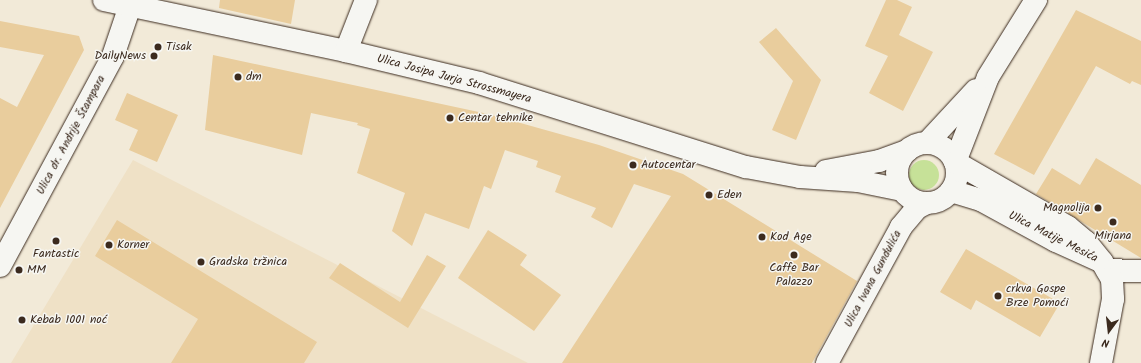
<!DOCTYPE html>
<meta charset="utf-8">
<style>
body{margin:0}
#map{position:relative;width:1141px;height:363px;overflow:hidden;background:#f2ead8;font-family:Kalam,sans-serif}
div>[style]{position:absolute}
.built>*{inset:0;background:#efe1c6}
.green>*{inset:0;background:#c6e198}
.round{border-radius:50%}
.building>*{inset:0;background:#e9cd9d}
.roads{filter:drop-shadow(0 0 1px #3b2a1e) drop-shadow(0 0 1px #3b2a1e)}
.street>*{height:22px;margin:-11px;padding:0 11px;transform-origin:11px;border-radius:11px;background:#f6f6f2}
.secondary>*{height:22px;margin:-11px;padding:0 11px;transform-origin:11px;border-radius:11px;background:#f6f6f2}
.secondary>.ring{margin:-11px;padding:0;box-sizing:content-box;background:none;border:22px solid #f6f6f2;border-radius:50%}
.dots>*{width:11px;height:11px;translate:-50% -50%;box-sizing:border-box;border:2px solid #f6f6f2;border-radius:50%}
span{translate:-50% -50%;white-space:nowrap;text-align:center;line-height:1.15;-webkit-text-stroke:3px #f6f6f2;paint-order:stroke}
.poi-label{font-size:12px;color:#3b2a1e}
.left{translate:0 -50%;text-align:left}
.right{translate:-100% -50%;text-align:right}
.street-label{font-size:12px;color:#3b2a1e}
.north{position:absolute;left:1089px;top:311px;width:40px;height:40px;-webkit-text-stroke:3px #f6f6f2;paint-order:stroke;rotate:195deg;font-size:11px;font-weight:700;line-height:16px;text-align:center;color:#3b2a1e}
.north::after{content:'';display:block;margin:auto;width:14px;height:18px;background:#3b2a1e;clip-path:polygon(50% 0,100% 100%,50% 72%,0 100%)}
</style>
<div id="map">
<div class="built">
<i style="clip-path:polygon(133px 160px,528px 363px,11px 363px)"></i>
</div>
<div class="green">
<i class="round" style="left:909px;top:160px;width:30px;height:30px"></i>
</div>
<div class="building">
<i style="clip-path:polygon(220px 0,295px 0,291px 24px,219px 8px)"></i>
<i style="clip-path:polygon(886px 0,897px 0,912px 7px,899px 35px,933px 52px,903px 111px,869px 93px,888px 56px,865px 46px)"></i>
<i style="clip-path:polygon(1076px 10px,1141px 41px,1141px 85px,1132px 81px,1130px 84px,1096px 66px,1034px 175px,994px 154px)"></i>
<i style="clip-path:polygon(0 21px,79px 36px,84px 50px,0 208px,0 98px,17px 107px,44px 55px,0 47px)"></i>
<i style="clip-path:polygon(776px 28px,821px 80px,796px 140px,772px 130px,793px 81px,759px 42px)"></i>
<i style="clip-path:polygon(213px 55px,488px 114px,599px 145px,683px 174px,857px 281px,812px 363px,562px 363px,671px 196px,634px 184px,612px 228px,591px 217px,596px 208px,555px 192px,561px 176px,536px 167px,538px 161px,505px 150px,491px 189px,484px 186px,469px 229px,425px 213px,412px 246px,392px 231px,405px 193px,357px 173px,370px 129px,357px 125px,358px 123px,311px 113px,302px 155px,205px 130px)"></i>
<i style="clip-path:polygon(127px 93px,178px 115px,157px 162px,129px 150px,138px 130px,115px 120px)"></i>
<i style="clip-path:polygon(1096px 158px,1141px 185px,1141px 258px,1036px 194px,1052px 168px,1080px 185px)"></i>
<i style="clip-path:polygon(117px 220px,317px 342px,304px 363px,171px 363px,198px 319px,95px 256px)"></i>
<i style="clip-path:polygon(488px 230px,527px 255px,520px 265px,561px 295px,534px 331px,458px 278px)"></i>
<i style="clip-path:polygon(966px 249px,1060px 303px,1040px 337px,976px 300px,971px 310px,940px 292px)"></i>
<i style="clip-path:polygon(427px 255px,446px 266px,408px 328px,329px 278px,340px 263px,400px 302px)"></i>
</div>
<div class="roads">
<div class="street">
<i style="left:346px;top:51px;width:55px;rotate:-68.6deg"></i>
<i style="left:927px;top:143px;width:72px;rotate:-47.2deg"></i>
<i style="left:955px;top:162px;width:91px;rotate:-68.8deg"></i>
<i style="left:988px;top:77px;width:91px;rotate:-58.1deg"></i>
<i style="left:0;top:266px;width:238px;rotate:-61.7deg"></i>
<i style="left:113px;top:56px;width:59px;rotate:-71.3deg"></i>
<i style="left:1107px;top:270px;width:34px;rotate:2deg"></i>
<i style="left:827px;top:363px;width:155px;rotate:-61.4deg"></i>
<i style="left:901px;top:227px;width:25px;rotate:-50deg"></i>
<i style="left:917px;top:208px;width:11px;rotate:-27deg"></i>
</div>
<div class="secondary">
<i style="left:104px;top:0;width:247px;rotate:11.9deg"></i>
<i style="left:346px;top:51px;width:137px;rotate:13.5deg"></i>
<i style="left:479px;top:83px;width:280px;rotate:17.5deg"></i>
<i style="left:746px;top:167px;width:55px;rotate:10.5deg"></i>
<i style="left:800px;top:177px;width:58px;rotate:3.9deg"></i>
<i style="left:858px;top:181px;width:45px;rotate:11.6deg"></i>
<i class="ring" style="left:897px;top:143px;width:38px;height:38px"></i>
<i style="left:955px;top:162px;width:130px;rotate:29.9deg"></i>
<i style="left:1068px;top:227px;width:23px;rotate:40deg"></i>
<i style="left:1086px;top:242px;width:26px;rotate:51deg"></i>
<i style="left:1102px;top:262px;width:20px;rotate:60deg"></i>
<i style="left:1112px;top:279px;width:20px;rotate:87deg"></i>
<i style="left:1113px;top:299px;width:65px;rotate:100.6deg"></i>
<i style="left:826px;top:171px;width:54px;rotate:-10.7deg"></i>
<i style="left:879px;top:161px;width:30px;rotate:-20deg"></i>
<i style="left:951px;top:191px;width:31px;rotate:17deg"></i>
<i style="left:981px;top:200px;width:85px;rotate:28.7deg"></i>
<i style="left:1056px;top:241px;width:46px;rotate:24.3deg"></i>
</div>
</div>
<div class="dots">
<i style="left:158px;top:47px;background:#3b2a1e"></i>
<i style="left:154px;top:56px;background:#3b2a1e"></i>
<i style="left:238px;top:77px;background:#3b2a1e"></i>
<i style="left:450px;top:118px;background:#3b2a1e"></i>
<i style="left:633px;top:165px;background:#3b2a1e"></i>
<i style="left:709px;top:195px;background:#3b2a1e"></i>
<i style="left:1098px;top:208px;background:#3b2a1e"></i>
<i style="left:1113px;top:222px;background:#3b2a1e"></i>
<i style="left:762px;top:237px;background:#3b2a1e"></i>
<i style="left:56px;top:241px;background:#3b2a1e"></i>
<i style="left:109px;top:245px;background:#3b2a1e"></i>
<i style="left:794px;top:255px;background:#3b2a1e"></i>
<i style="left:201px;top:262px;background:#3b2a1e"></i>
<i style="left:19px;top:270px;background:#3b2a1e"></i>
<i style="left:998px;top:296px;background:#3b2a1e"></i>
<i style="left:22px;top:320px;background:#3b2a1e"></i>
</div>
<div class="poi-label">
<span class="left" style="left:166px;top:47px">Tisak</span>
<span class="right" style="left:146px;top:56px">DailyNews</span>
<span class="left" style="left:246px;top:77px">dm</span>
<span class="left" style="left:458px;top:118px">Centar tehnike</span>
<span class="left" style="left:641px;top:165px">Autocentar</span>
<span class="left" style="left:717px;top:195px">Eden</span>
<span class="right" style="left:1090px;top:208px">Magnolija</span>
<span style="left:1113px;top:236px">Mirjana</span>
<span class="left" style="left:770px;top:237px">Kod Age</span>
<span class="left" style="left:117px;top:245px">Korner</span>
<span style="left:56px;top:254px">Fantastic</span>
<span class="left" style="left:209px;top:262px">Gradska tržnica</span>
<span style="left:794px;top:275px">Caffe Bar<br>Palazzo</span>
<span class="left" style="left:27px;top:270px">MM</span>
<span class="left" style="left:1006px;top:296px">crkva Gospe<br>Brze Pomoći</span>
<span class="left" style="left:30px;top:320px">Kebab 1001 noć</span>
</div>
<div class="street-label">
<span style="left:454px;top:79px;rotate:15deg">Ulica Josipa Jurja Strossmayera</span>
<span style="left:71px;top:135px;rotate:-62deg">Ulica dr. Andrije Štampara</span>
<span style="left:1053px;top:237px;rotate:27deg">Ulica Matije Mesića</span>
<span style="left:873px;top:279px;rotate:-62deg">Ulica Ivana Gundulića</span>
</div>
<div class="north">N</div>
</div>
